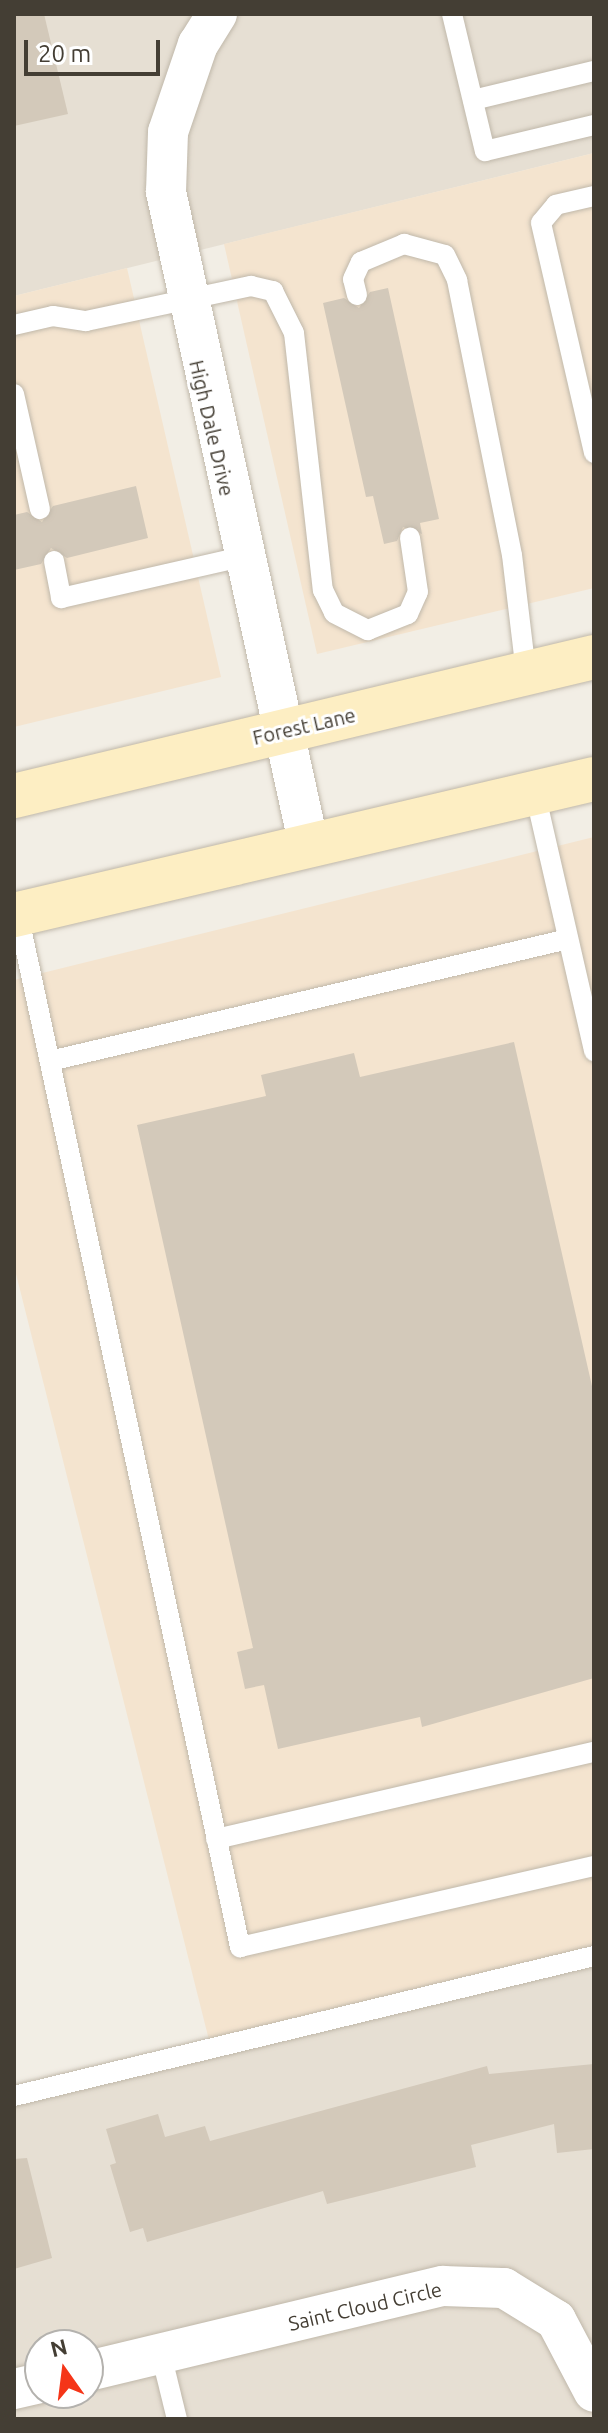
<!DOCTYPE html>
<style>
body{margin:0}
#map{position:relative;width:608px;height:2433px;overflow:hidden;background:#f2eee5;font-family:Ubuntu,sans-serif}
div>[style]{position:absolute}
.residential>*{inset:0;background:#e6dfd3}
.commercial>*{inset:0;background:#f4e4cf}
.building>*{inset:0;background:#d3c9ba}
.roads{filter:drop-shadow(0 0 2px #c0b8aa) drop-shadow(0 0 2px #c0b8aa)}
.lane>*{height:20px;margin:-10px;padding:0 10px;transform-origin:10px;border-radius:10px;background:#fff}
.street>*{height:40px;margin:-20px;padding:0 20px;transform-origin:20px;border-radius:20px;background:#fff}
.secondary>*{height:44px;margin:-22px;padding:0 22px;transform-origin:22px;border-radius:22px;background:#fdeec3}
span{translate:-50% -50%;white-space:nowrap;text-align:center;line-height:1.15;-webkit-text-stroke:6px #fff;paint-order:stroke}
.street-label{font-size:20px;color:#443e34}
.frame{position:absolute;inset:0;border:16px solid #443e34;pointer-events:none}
.north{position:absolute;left:24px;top:2329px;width:80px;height:80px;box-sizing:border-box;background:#fff;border:2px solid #b4b2ae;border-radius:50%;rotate:346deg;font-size:22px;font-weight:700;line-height:32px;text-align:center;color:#443e34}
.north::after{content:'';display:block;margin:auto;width:28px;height:36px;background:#f53518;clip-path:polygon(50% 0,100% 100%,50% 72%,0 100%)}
.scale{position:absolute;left:24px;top:40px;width:136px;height:36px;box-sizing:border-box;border:4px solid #443e34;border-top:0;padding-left:10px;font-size:24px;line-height:28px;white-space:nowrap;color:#443e34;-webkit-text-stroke:6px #fff;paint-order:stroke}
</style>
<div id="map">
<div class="residential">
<i style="clip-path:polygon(14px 14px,594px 14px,594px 153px,14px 296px)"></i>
<i style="clip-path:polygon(evenodd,594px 1951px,594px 2419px,14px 2419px,14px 2086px,594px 1951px,40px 2345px,88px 2345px,88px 2393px,40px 2393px,40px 2345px)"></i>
</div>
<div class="commercial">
<i style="clip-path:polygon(594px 153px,594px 588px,317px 654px,224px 244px)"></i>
<i style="clip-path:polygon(127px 268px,221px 677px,14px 727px,14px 296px)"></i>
<i style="clip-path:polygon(594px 837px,594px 1951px,209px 2040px,14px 1266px,14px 980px)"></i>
</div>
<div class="building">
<i style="clip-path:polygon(14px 14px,44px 14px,68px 114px,14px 126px)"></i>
<i style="clip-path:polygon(388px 288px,439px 519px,420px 523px,422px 534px,403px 527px,397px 541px,384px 544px,373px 496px,366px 497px,323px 303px,344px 298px,359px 308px,370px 292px)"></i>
<i style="clip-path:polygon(136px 486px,148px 538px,67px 558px,51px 548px,41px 564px,14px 570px,14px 515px,27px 512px,42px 522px,53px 506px)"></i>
<i style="clip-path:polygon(514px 1042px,594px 1395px,594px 1678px,422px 1727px,420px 1717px,278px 1749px,264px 1685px,245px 1689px,237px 1652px,253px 1648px,137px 1125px,266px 1096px,261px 1075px,354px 1053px,360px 1077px)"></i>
<i style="clip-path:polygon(594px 2064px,594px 2149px,557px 2153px,554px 2124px,471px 2145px,476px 2167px,327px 2204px,323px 2191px,147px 2242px,143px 2228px,130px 2232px,110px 2165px,116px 2163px,106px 2129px,158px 2114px,165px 2137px,205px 2126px,210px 2141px,487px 2066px,489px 2074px)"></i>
<i style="clip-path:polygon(27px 2158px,52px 2258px,14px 2269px,14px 2159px)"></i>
</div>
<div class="roads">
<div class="lane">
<i style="left:452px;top:14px;width:141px;rotate:76.5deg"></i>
<i style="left:485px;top:151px;width:112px;rotate:-13.4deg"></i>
<i style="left:473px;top:100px;width:124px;rotate:-13.5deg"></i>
<i style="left:594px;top:196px;width:39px;rotate:167deg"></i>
<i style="left:556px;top:205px;width:23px;rotate:130deg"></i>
<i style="left:541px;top:223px;width:236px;rotate:77deg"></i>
<i style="left:357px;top:295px;width:16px;rotate:-104deg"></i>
<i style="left:353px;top:279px;width:19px;rotate:-65deg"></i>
<i style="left:361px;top:262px;width:47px;rotate:-22.7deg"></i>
<i style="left:404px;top:244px;width:42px;rotate:15deg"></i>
<i style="left:445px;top:255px;width:28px;rotate:64deg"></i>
<i style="left:457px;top:280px;width:280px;rotate:78.7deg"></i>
<i style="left:512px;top:555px;width:119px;rotate:83.2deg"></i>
<i style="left:14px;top:325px;width:40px;rotate:-13deg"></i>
<i style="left:53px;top:316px;width:33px;rotate:9deg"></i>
<i style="left:86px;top:321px;width:169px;rotate:-12deg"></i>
<i style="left:251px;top:286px;width:23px;rotate:13deg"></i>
<i style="left:273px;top:291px;width:47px;rotate:63.4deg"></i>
<i style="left:294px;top:333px;width:259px;rotate:83.6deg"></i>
<i style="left:323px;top:590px;width:25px;rotate:64deg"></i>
<i style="left:334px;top:613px;width:38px;rotate:27deg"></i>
<i style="left:368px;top:630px;width:43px;rotate:-21.8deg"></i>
<i style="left:408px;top:614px;width:24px;rotate:-66deg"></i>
<i style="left:418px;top:592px;width:55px;rotate:-98.4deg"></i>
<i style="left:14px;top:394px;width:118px;rotate:77.3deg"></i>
<i style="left:54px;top:561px;width:38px;rotate:79deg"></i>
<i style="left:61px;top:598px;width:185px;rotate:-12.8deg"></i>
<i style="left:535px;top:793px;width:265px;rotate:77.1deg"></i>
<i style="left:18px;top:914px;width:1057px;rotate:77.87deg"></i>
<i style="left:240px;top:1947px;width:363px;rotate:-12.9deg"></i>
<i style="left:50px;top:1061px;width:532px;rotate:-13.25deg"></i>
<i style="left:216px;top:1839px;width:388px;rotate:-13deg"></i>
<i style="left:14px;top:2096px;width:597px;rotate:-13.57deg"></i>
<i style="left:161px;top:2354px;width:67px;rotate:76.2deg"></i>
</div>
<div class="street">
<i style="left:217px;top:14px;width:36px;rotate:122deg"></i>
<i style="left:198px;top:44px;width:93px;rotate:108.8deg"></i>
<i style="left:168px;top:132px;width:60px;rotate:91.9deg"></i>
<i style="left:166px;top:192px;width:669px;rotate:77.67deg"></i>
<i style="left:88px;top:2371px;width:365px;rotate:-13.5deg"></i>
<i style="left:443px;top:2286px;width:61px;rotate:1.9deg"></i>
<i style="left:504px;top:2288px;width:61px;rotate:31.6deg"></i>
<i style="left:556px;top:2320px;width:81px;rotate:62.2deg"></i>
<i style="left:14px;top:2389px;width:27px;rotate:-13deg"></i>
</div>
<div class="secondary">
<i style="left:14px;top:796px;width:596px;rotate:-13.48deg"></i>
<i style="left:14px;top:915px;width:596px;rotate:-13.2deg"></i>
</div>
</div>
<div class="street-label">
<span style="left:212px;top:428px;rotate:77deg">High Dale Drive</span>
<span style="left:304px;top:726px;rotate:-13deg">Forest Lane</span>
<span style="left:365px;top:2306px;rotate:-13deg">Saint Cloud Circle</span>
</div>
<div class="frame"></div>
<div class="north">N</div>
<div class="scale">20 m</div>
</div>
